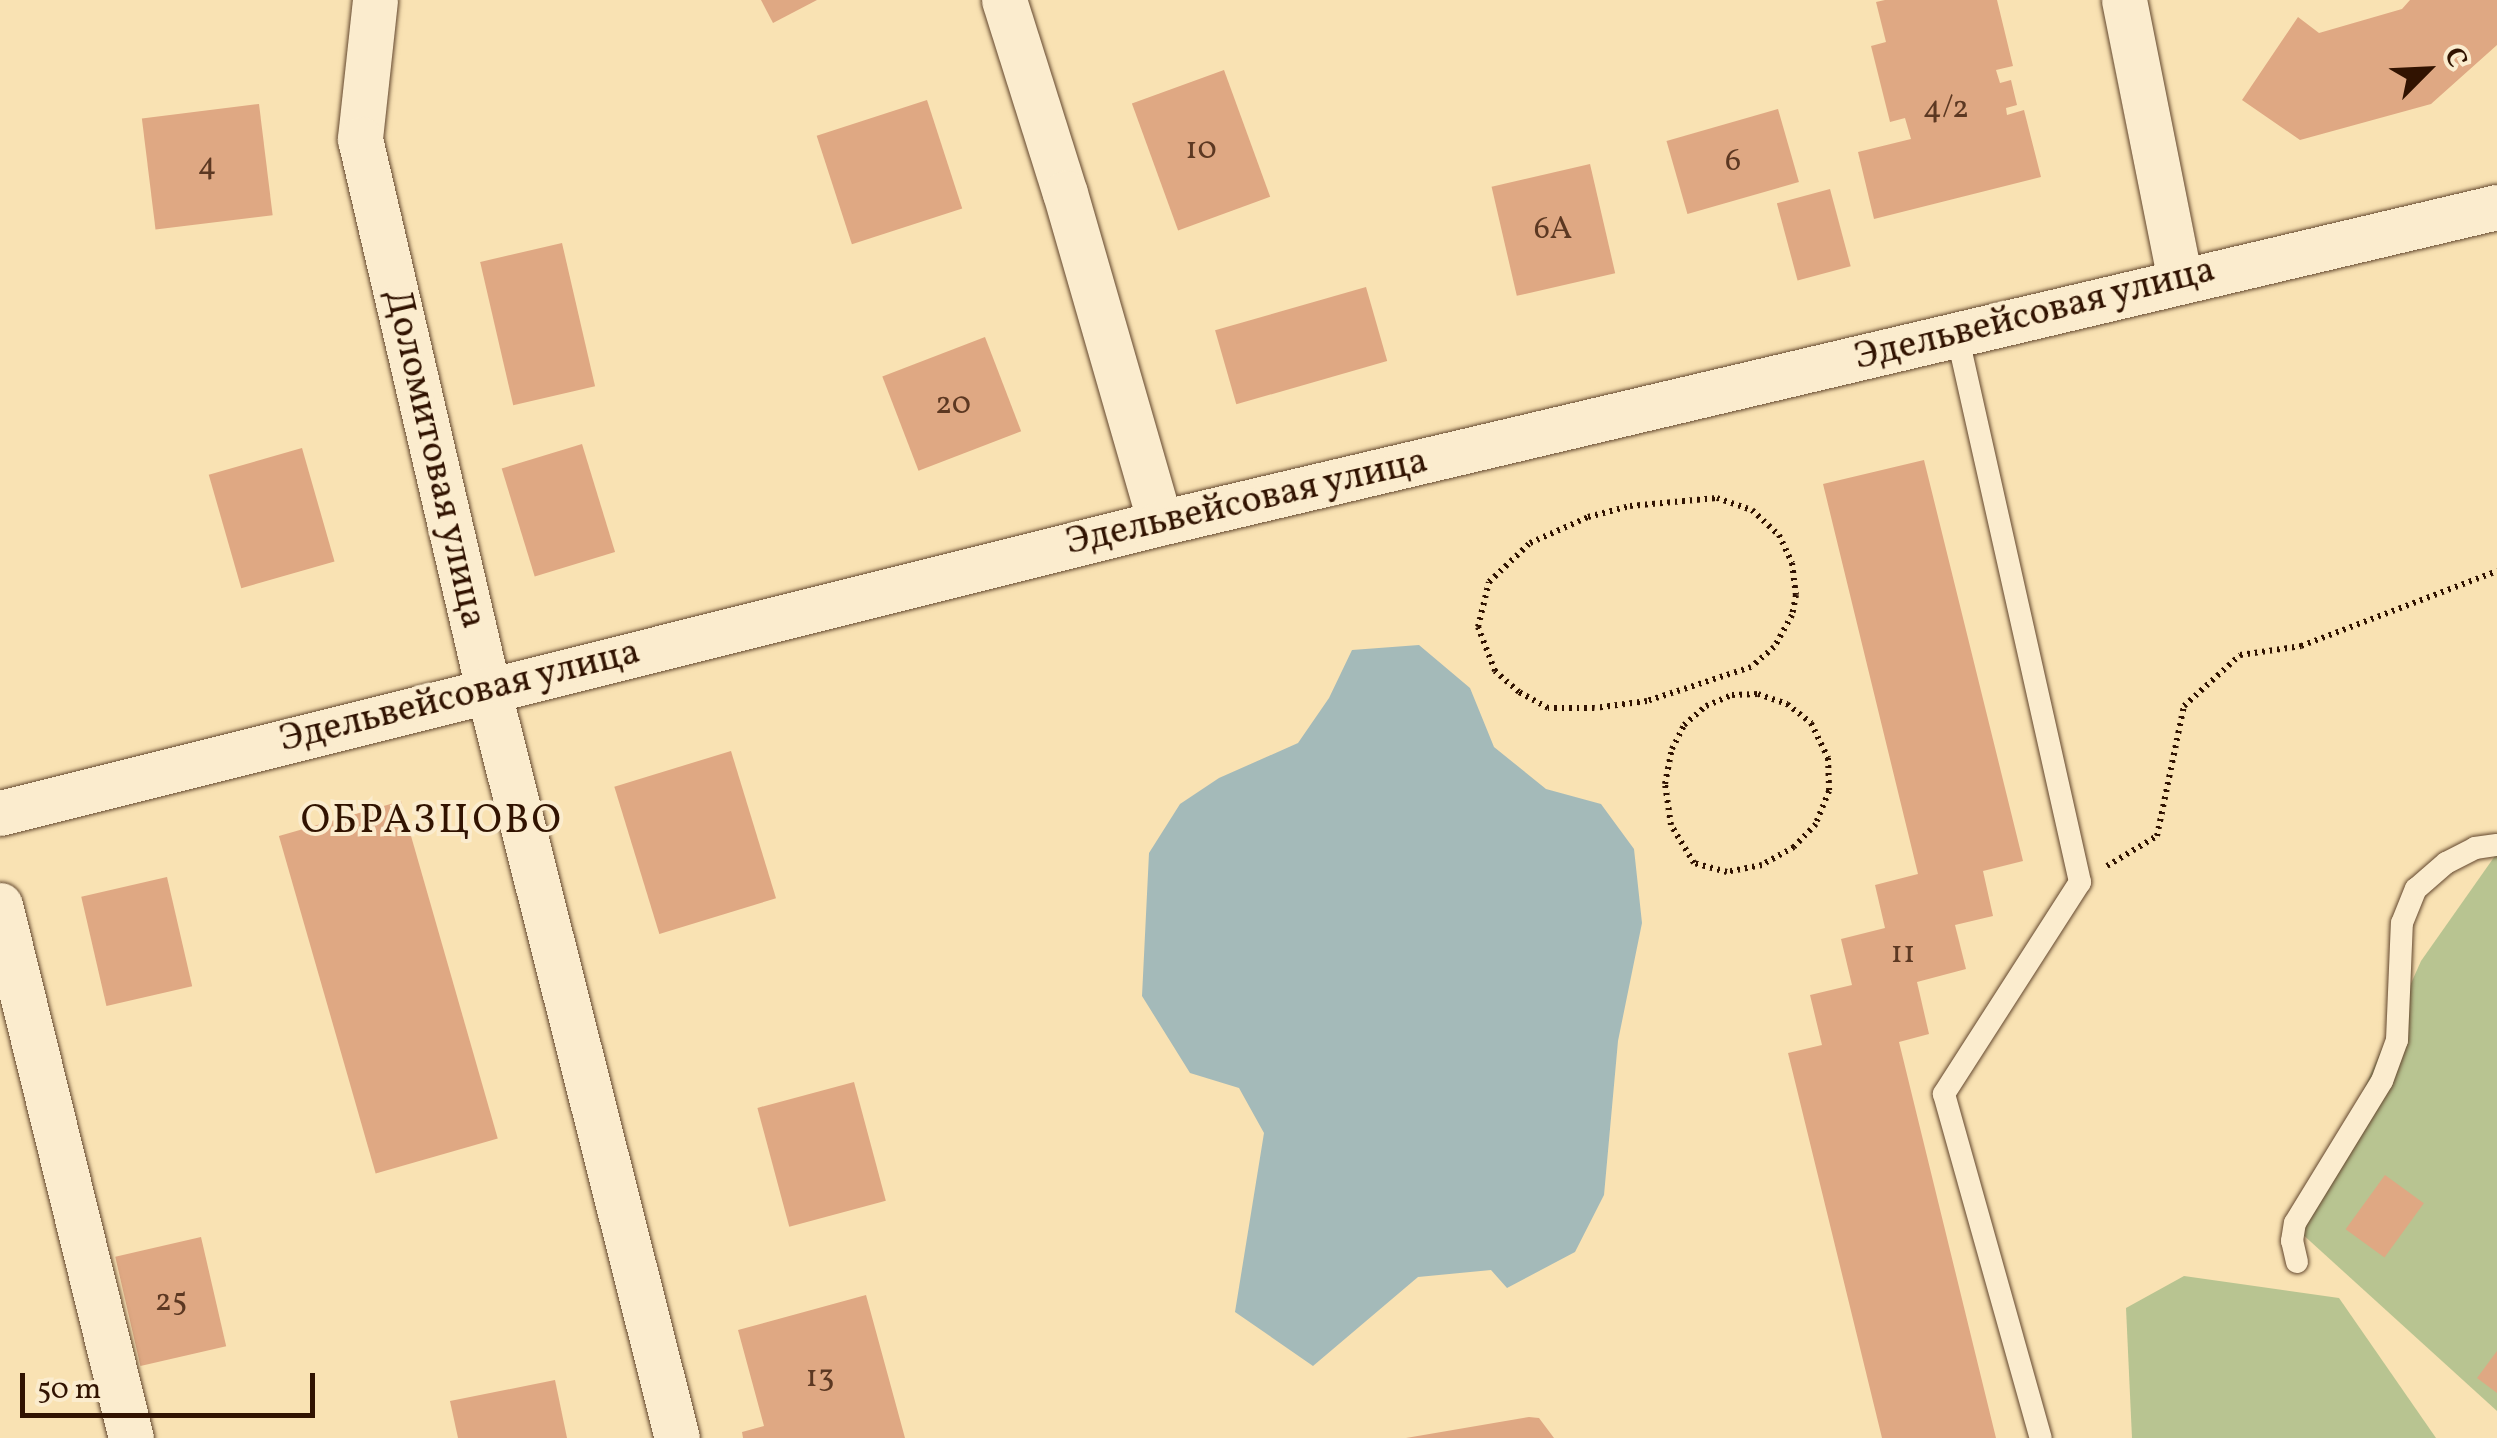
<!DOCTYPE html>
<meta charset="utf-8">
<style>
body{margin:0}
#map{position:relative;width:2497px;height:1438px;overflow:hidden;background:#f9e2b3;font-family:Vollkorn,serif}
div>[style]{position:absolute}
.green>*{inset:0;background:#b8c491}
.water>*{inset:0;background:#a4bab9}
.building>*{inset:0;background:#dfa883;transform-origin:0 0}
.path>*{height:6px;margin-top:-3px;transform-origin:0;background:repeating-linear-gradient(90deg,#311301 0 2.5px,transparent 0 7.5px)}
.roads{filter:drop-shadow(0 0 2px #63472e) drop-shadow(0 0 2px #63472e)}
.lane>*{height:22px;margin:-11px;padding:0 11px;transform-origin:11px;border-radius:11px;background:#fbecce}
.street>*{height:45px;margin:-22.5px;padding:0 22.5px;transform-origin:22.5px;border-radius:22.5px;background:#fbecce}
span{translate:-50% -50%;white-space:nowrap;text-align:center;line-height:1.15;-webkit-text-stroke:8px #fbecce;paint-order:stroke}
.number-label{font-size:32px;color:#5c3822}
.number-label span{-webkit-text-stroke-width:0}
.street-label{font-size:38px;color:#311301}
.neighbourhood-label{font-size:40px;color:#311301;letter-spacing:2.5px}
.north{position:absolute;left:2377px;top:20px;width:100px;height:100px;-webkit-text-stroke:8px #fbecce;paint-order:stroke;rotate:66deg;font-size:28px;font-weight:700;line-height:40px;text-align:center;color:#311301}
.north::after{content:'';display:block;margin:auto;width:35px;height:45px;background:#311301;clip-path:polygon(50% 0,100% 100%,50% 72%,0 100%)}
.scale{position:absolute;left:20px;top:1373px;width:295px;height:45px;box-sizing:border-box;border:5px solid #311301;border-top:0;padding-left:12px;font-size:30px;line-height:35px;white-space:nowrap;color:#311301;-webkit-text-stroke:8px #fbecce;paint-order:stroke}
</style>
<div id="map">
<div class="green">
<i style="clip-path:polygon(2497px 853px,2497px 1411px,2300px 1232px,2421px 961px)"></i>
<i style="clip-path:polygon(2184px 1276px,2339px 1298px,2436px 1438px,2132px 1438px,2126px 1308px)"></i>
</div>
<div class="water">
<i style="clip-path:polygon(1419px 645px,1470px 688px,1494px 747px,1546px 789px,1601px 804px,1634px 849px,1642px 923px,1618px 1041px,1604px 1195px,1575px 1252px,1507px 1288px,1491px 1270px,1418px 1277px,1313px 1366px,1235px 1312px,1264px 1133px,1239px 1088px,1190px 1073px,1142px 996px,1149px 853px,1180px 804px,1219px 778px,1298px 743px,1329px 698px,1352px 650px)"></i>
</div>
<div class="building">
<i style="clip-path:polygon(761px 0,817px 0,773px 23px)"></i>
<i style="clip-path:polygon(1885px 0,1997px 0,2013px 66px,1996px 70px,2000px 83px,2011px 80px,2017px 105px,2006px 108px,2007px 115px,2024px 110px,2041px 177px,1874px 219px,1858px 152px,1911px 139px,1905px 118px,1890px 122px,1871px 46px,1886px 42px,1876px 2px)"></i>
<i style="clip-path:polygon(2410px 0,2497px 0,2497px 45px,2431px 104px,2300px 140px,2242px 100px,2298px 17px,2319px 33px,2402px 9px)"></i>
<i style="left:1224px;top:70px;width:135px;height:98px;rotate:70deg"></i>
<i style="left:927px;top:100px;width:114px;height:116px;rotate:72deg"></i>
<i style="left:259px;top:104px;width:112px;height:118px;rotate:83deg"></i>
<i style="left:1778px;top:109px;width:76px;height:116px;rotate:74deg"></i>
<i style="left:1590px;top:164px;width:112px;height:101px;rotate:77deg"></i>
<i style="left:1830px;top:189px;width:80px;height:55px;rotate:75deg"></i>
<i style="left:562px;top:243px;width:147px;height:84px;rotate:77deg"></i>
<i style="left:1366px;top:287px;width:77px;height:157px;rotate:74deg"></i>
<i style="left:985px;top:337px;width:101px;height:110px;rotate:69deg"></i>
<i style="left:582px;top:444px;width:113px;height:84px;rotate:73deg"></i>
<i style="left:302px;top:448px;width:118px;height:97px;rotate:74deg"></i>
<i style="clip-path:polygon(1924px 460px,2023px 861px,1983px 871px,1993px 916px,1955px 925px,1966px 969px,1917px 982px,1929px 1034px,1899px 1042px,1996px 1438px,1882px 1438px,1788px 1053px,1822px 1045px,1810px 995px,1852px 985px,1841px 939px,1885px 928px,1875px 885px,1918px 874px,1823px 484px)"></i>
<i style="left:731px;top:751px;width:154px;height:122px;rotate:73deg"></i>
<i style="left:401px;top:801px;width:351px;height:127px;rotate:74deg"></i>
<i style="left:167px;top:877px;width:112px;height:88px;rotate:77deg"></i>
<i style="left:854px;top:1082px;width:123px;height:100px;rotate:75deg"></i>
<i style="left:2385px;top:1175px;width:48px;height:67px;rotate:36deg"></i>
<i style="left:201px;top:1237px;width:112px;height:88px;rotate:77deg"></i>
<i style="clip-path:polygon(866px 1295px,905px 1438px,743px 1438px,742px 1432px,764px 1426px,738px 1330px)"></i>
<i style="clip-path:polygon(2497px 1351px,2497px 1393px,2477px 1378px)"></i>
<i style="clip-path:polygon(555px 1380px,567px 1438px,458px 1438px,450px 1401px)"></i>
<i style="clip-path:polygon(1529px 1417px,1539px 1418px,1554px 1438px,1406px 1438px)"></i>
</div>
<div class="path">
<i style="left:1717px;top:498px;width:37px;rotate:19deg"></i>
<i style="left:1752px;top:510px;width:37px;rotate:43deg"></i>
<i style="left:1779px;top:535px;width:31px;rotate:65deg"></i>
<i style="left:1792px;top:563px;width:32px;rotate:83deg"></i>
<i style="left:1796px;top:595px;width:20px;rotate:101deg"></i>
<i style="left:1792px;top:615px;width:37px;rotate:119deg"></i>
<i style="left:1774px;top:647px;width:30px;rotate:139deg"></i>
<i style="left:1751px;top:667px;width:109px;rotate:161.9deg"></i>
<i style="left:1647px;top:701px;width:53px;rotate:172.5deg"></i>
<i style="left:1594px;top:708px;width:46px;rotate:180deg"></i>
<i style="left:1548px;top:708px;width:33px;rotate:-151deg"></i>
<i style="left:1519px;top:692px;width:32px;rotate:-139deg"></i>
<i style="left:1495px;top:671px;width:47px;rotate:-111.1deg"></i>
<i style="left:1478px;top:627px;width:46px;rotate:-76.3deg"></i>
<i style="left:1489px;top:582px;width:57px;rotate:-43.6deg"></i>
<i style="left:1530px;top:543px;width:64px;rotate:-24.1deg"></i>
<i style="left:1588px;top:517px;width:43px;rotate:-14.7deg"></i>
<i style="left:1630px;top:506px;width:87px;rotate:-5.3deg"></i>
<i style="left:1758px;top:694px;width:31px;rotate:19deg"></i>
<i style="left:1787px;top:704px;width:31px;rotate:38deg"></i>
<i style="left:1811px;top:723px;width:39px;rotate:64deg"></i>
<i style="left:1828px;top:758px;width:33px;rotate:88deg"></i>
<i style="left:1829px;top:791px;width:35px;rotate:112deg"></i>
<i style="left:1816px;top:824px;width:32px;rotate:134deg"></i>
<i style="left:1794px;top:847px;width:37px;rotate:151deg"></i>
<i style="left:1762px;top:865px;width:36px;rotate:169deg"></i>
<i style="left:1727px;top:872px;width:34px;rotate:-165deg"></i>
<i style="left:1694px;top:863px;width:44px;rotate:-121.2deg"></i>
<i style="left:1671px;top:825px;width:41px;rotate:-98.3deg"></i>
<i style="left:1665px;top:784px;width:36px;rotate:-79deg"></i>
<i style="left:1672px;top:749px;width:27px;rotate:-63deg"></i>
<i style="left:1684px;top:725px;width:29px;rotate:-41deg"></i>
<i style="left:1706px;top:706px;width:28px;rotate:-23deg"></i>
<i style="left:1732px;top:695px;width:26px;rotate:-2deg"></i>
<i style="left:2107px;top:866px;width:58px;rotate:-31deg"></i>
<i style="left:2157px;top:836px;width:133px;rotate:-78.3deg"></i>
<i style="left:2184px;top:706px;width:76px;rotate:-42.3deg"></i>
<i style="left:2240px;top:655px;width:62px;rotate:-8.4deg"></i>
<i style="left:2301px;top:646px;width:210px;rotate:-20.9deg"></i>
</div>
<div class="roads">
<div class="lane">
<i style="left:1957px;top:334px;width:562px;rotate:77.35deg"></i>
<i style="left:2080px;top:882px;width:252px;rotate:122.7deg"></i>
<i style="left:1944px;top:1094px;width:357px;rotate:74.3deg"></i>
<i style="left:2297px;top:1262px;width:22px;rotate:-103deg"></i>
<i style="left:2292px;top:1241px;width:18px;rotate:-81deg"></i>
<i style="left:2295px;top:1223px;width:167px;rotate:-58.5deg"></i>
<i style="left:2382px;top:1081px;width:44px;rotate:-69.9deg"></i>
<i style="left:2397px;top:1040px;width:117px;rotate:-87.6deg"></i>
<i style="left:2402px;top:923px;width:37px;rotate:-68deg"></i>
<i style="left:2416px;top:889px;width:40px;rotate:-41deg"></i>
<i style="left:2446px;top:863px;width:33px;rotate:-27deg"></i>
<i style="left:2475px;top:848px;width:22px;rotate:-8deg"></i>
</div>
<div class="street">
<i style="left:375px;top:0;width:140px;rotate:96.2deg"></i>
<i style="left:360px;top:139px;width:565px;rotate:76.9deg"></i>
<i style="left:488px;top:689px;width:772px;rotate:75.84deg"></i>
<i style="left:1004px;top:0;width:202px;rotate:72.5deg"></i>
<i style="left:1065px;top:193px;width:343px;rotate:73.9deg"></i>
<i style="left:2124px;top:0;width:286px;rotate:78.7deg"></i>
<i style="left:0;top:813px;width:1196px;rotate:-14.04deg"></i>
<i style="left:1160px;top:523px;width:1374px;rotate:-13.3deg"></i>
<i style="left:0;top:905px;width:549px;rotate:76.19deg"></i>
</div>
</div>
<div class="number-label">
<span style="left:1946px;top:109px">4/2</span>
<span style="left:1201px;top:150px">10</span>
<span style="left:1733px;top:162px">6</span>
<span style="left:207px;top:166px">4</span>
<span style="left:1553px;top:230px">6А</span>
<span style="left:953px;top:405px">20</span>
<span style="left:1903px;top:954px">11</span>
<span style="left:171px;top:1302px">25</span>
<span style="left:820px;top:1378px">13</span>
</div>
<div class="street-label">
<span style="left:2035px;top:315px;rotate:-14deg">Эдельвейсовая улица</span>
<span style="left:434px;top:459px;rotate:77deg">Доломитовая улица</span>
<span style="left:1247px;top:503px;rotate:-13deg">Эдельвейсовая улица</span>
<span style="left:460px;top:697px;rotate:-14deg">Эдельвейсовая улица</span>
</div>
<div class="neighbourhood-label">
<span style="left:432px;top:822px">ОБРАЗЦОВО</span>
</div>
<div class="north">С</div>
<div class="scale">50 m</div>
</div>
